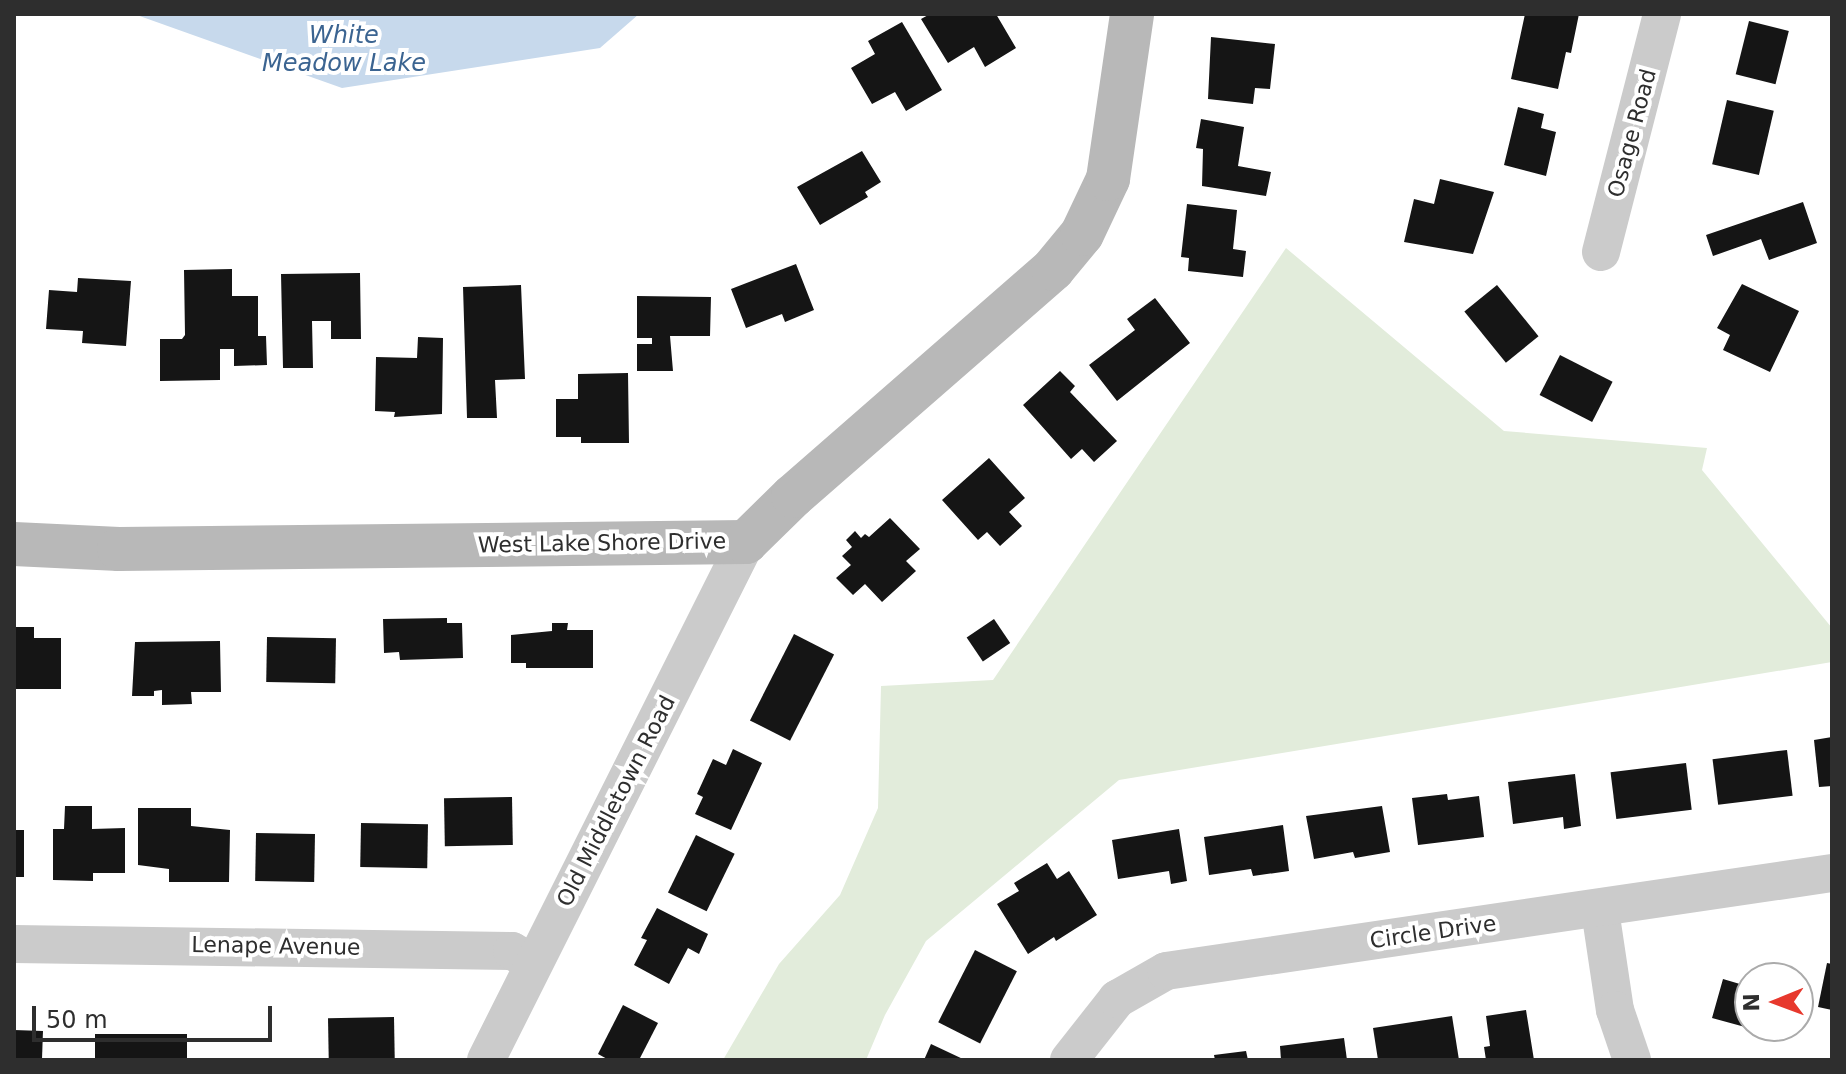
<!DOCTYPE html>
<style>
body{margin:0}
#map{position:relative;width:1846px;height:1074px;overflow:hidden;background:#fff;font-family:"DejaVu Sans",sans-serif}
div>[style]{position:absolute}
.green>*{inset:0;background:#e2ecdb}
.water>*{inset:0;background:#c7d9ec}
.building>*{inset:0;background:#151515;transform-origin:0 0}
.street>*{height:38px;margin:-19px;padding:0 19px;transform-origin:19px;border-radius:19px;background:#cbcbcb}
.secondary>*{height:44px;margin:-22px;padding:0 22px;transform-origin:22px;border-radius:22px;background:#b8b8b8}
span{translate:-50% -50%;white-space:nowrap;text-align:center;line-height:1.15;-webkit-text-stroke:8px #fff;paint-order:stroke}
.street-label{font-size:22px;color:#2e2e2e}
.water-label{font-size:24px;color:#3b6491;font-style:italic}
.frame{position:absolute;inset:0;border:16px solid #2e2e2e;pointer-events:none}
.north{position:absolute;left:1734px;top:962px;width:80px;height:80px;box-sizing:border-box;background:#fff;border:2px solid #ababab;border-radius:50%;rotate:269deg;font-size:22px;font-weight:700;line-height:32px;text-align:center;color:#2e2e2e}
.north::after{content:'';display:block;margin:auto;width:28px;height:36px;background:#e7382d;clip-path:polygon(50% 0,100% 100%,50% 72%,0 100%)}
.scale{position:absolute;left:32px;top:1006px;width:240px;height:36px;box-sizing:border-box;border:4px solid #2e2e2e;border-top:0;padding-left:10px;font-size:24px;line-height:28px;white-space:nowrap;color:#2e2e2e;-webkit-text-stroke:6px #fff;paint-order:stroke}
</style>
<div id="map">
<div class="green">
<i style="clip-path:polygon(1286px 248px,1504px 431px,1707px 448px,1702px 470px,1832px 628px,1832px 662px,1119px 780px,926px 941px,885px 1015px,866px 1060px,723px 1060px,779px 964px,840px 895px,878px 808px,881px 686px,993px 680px)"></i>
</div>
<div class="water">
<i style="clip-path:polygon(134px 14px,639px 14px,600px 48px,342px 88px)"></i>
</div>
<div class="building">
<i style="clip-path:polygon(930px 14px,996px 14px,1016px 48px,985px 67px,974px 47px,948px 63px,921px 19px)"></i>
<i style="clip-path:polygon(1525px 14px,1579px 14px,1571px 53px,1566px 52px,1558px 89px,1511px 79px)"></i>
<i style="left:1749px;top:21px;width:41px;height:55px;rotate:14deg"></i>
<i style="clip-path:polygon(902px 22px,942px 90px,906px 111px,895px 92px,872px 104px,851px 68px,875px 54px,868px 41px)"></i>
<i style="clip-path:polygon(1211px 37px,1275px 44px,1270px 89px,1255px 88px,1253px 104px,1208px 99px)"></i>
<i style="left:1727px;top:100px;width:48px;height:66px;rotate:13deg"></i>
<i style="clip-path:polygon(1518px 107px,1544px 114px,1541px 128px,1556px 132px,1546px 176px,1504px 165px)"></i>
<i style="clip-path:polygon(1201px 119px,1244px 127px,1238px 166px,1271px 172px,1266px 196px,1202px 186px,1203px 149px,1196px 148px)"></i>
<i style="clip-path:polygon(862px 151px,881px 182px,865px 192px,868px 197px,820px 225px,797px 187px)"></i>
<i style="clip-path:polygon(1440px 179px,1494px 192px,1473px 254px,1404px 242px,1414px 199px,1434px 204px)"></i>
<i style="clip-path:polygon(1803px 202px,1817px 243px,1769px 260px,1761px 239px,1713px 256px,1706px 235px)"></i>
<i style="clip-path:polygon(1187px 204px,1237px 210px,1233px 249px,1246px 251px,1243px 277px,1188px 271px,1189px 258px,1181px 257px)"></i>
<i style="clip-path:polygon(796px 264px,814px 310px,785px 322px,782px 314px,746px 328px,731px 289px)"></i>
<i style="clip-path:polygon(232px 269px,232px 296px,258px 296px,258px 336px,266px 336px,267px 365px,234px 366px,234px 349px,220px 349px,220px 380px,160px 381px,160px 339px,182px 339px,185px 335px,184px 270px)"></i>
<i style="clip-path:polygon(360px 273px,361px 339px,331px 339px,331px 321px,312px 321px,313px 368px,283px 368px,281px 274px)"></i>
<i style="clip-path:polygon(78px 278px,131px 281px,126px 346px,82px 343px,83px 331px,46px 329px,49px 290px,77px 292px)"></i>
<i style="clip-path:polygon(1742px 284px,1799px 311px,1770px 372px,1723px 350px,1730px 335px,1717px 328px)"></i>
<i style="clip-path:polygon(521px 285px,525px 379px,495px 380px,497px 418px,467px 418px,463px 287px)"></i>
<i style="left:1497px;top:285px;width:66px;height:42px;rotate:51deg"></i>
<i style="clip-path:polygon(637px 296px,711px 297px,710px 336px,670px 336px,673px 371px,637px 371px,637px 344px,652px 344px,652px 338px,637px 338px)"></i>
<i style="clip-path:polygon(1155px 298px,1190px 343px,1117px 401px,1089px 365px,1135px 330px,1127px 319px)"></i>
<i style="clip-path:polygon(418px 337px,443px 338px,442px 414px,394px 417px,395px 412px,375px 411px,376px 357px,417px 358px)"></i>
<i style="left:1560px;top:355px;width:59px;height:45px;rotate:27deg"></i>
<i style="clip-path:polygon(1060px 371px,1075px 386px,1070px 392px,1117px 441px,1094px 462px,1082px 449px,1071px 459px,1023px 405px)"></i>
<i style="clip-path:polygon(628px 373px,629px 443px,581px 443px,581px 437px,556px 437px,556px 399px,578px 399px,578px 374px)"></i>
<i style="clip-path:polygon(989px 458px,1025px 498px,1009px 512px,1022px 526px,1000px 546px,987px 532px,978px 540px,942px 500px)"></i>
<i style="clip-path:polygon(890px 518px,920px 549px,906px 561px,916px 571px,882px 602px,865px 584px,853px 595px,836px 578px,851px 565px,842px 556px,852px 547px,846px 540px,855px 531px,861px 538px,865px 534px,869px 537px)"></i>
<i style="clip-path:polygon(447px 618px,447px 623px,462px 623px,463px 658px,400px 660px,399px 652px,384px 653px,383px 619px)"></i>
<i style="left:994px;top:619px;width:29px;height:33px;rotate:56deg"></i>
<i style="clip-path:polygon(552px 623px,568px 623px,567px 630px,593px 630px,593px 668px,526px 668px,526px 663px,511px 663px,511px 635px,552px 631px)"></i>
<i style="clip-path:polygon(14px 627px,34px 627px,34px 638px,61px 638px,61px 689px,14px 689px)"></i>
<i style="left:794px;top:634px;width:45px;height:97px;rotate:27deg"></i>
<i style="left:267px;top:637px;width:69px;height:45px;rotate:1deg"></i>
<i style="clip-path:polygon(220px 641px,221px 692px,191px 692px,192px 704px,162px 705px,162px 690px,154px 691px,154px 696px,132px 696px,135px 642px)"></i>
<i style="clip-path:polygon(1832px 737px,1832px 786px,1819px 787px,1814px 740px)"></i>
<i style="clip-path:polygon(733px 749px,762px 763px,731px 830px,695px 814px,703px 797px,697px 794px,713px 759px,726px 765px)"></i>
<i style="left:1787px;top:750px;width:46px;height:75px;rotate:83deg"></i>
<i style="left:1686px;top:763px;width:47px;height:76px;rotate:83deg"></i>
<i style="clip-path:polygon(1575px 774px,1581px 826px,1564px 829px,1563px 817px,1513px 824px,1508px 782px)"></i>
<i style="clip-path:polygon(1447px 794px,1448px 800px,1479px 796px,1484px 837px,1418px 845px,1412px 798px)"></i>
<i style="left:512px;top:797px;width:48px;height:68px;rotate:89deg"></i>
<i style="clip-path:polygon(65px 806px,92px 806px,92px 829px,125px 828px,125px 873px,93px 873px,93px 881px,53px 880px,53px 829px,64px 829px)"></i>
<i style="clip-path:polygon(1382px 806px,1390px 852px,1355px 858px,1353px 852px,1314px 859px,1306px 816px)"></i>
<i style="clip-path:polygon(138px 808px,191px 808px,191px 826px,230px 830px,229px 882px,169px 882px,169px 869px,138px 865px)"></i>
<i style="left:361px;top:823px;width:67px;height:44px;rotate:1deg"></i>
<i style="clip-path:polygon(1283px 825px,1289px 871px,1253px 876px,1251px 869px,1209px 875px,1204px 837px)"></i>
<i style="clip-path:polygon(1179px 829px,1187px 881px,1171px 884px,1169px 871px,1118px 879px,1112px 840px)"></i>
<i style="left:14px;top:830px;width:10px;height:47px"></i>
<i style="left:256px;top:833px;width:59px;height:48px;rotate:1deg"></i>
<i style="left:696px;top:835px;width:43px;height:64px;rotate:26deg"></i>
<i style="clip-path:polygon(1047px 863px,1057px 879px,1069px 871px,1097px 915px,1056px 941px,1054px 937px,1028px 954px,997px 904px,1019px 891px,1014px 883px)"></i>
<i style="clip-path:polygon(657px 908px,708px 934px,699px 954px,688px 948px,669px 984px,634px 965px,647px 940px,641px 938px)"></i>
<i style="left:975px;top:950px;width:47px;height:81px;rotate:27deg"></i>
<i style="clip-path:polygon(1827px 963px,1832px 964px,1832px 1010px,1818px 1007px)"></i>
<i style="clip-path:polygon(1723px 979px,1750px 987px,1750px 1026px,1781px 1026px,1778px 1036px,1712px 1018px)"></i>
<i style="clip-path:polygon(623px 1005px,658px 1023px,639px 1060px,609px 1060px,598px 1054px)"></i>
<i style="clip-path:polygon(1526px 1010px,1534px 1060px,1486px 1060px,1484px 1047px,1490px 1046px,1486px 1016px)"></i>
<i style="clip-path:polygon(1452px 1016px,1459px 1060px,1378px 1060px,1373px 1028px)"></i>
<i style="left:394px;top:1017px;width:43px;height:66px;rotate:89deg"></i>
<i style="left:14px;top:1030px;width:29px;height:30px;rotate:2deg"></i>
<i style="left:95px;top:1034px;width:92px;height:26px"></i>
<i style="clip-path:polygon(1344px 1038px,1347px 1060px,1281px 1060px,1280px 1046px)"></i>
<i style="clip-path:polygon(931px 1044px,965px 1060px,924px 1060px)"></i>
<i style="clip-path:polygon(1246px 1051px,1248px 1060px,1215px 1060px,1214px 1055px)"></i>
</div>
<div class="street">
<i style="left:1601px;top:252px;width:246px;rotate:-75.6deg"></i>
<i style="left:1600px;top:910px;width:101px;rotate:81.5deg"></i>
<i style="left:1615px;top:1010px;width:53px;rotate:71.2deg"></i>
<i style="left:14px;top:944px;width:498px;rotate:0.8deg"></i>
<i style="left:512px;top:951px;width:25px;rotate:29deg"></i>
<i style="left:486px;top:1060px;width:580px;rotate:-63.35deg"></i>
<i style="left:1069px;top:1060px;width:78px;rotate:-51.8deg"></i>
<i style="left:1117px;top:999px;width:56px;rotate:-29.7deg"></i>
<i style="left:1166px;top:971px;width:673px;rotate:-8.37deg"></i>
</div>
<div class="secondary">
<i style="left:14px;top:544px;width:105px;rotate:2.7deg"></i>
<i style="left:119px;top:549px;width:627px;rotate:-0.64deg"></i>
<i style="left:746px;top:542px;width:66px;rotate:-44.4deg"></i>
<i style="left:793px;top:496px;width:345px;rotate:-41.1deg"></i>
<i style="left:1053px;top:269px;width:45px;rotate:-50.4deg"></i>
<i style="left:1082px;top:234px;width:61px;rotate:-64.7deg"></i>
<i style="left:1108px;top:179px;width:167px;rotate:-81.7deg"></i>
</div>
<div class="street-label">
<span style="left:1632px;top:133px;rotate:-75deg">Osage Road</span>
<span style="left:602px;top:543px;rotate:-1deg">West Lake Shore Drive</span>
<span style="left:616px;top:801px;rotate:-63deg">Old Middletown Road</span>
<span style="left:1433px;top:932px;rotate:-8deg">Circle Drive</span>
<span style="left:276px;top:946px;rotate:1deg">Lenape Avenue</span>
</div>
<div class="water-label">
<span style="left:344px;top:50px">White<br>Meadow Lake</span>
</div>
<div class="frame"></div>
<div class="north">N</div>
<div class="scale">50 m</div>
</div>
